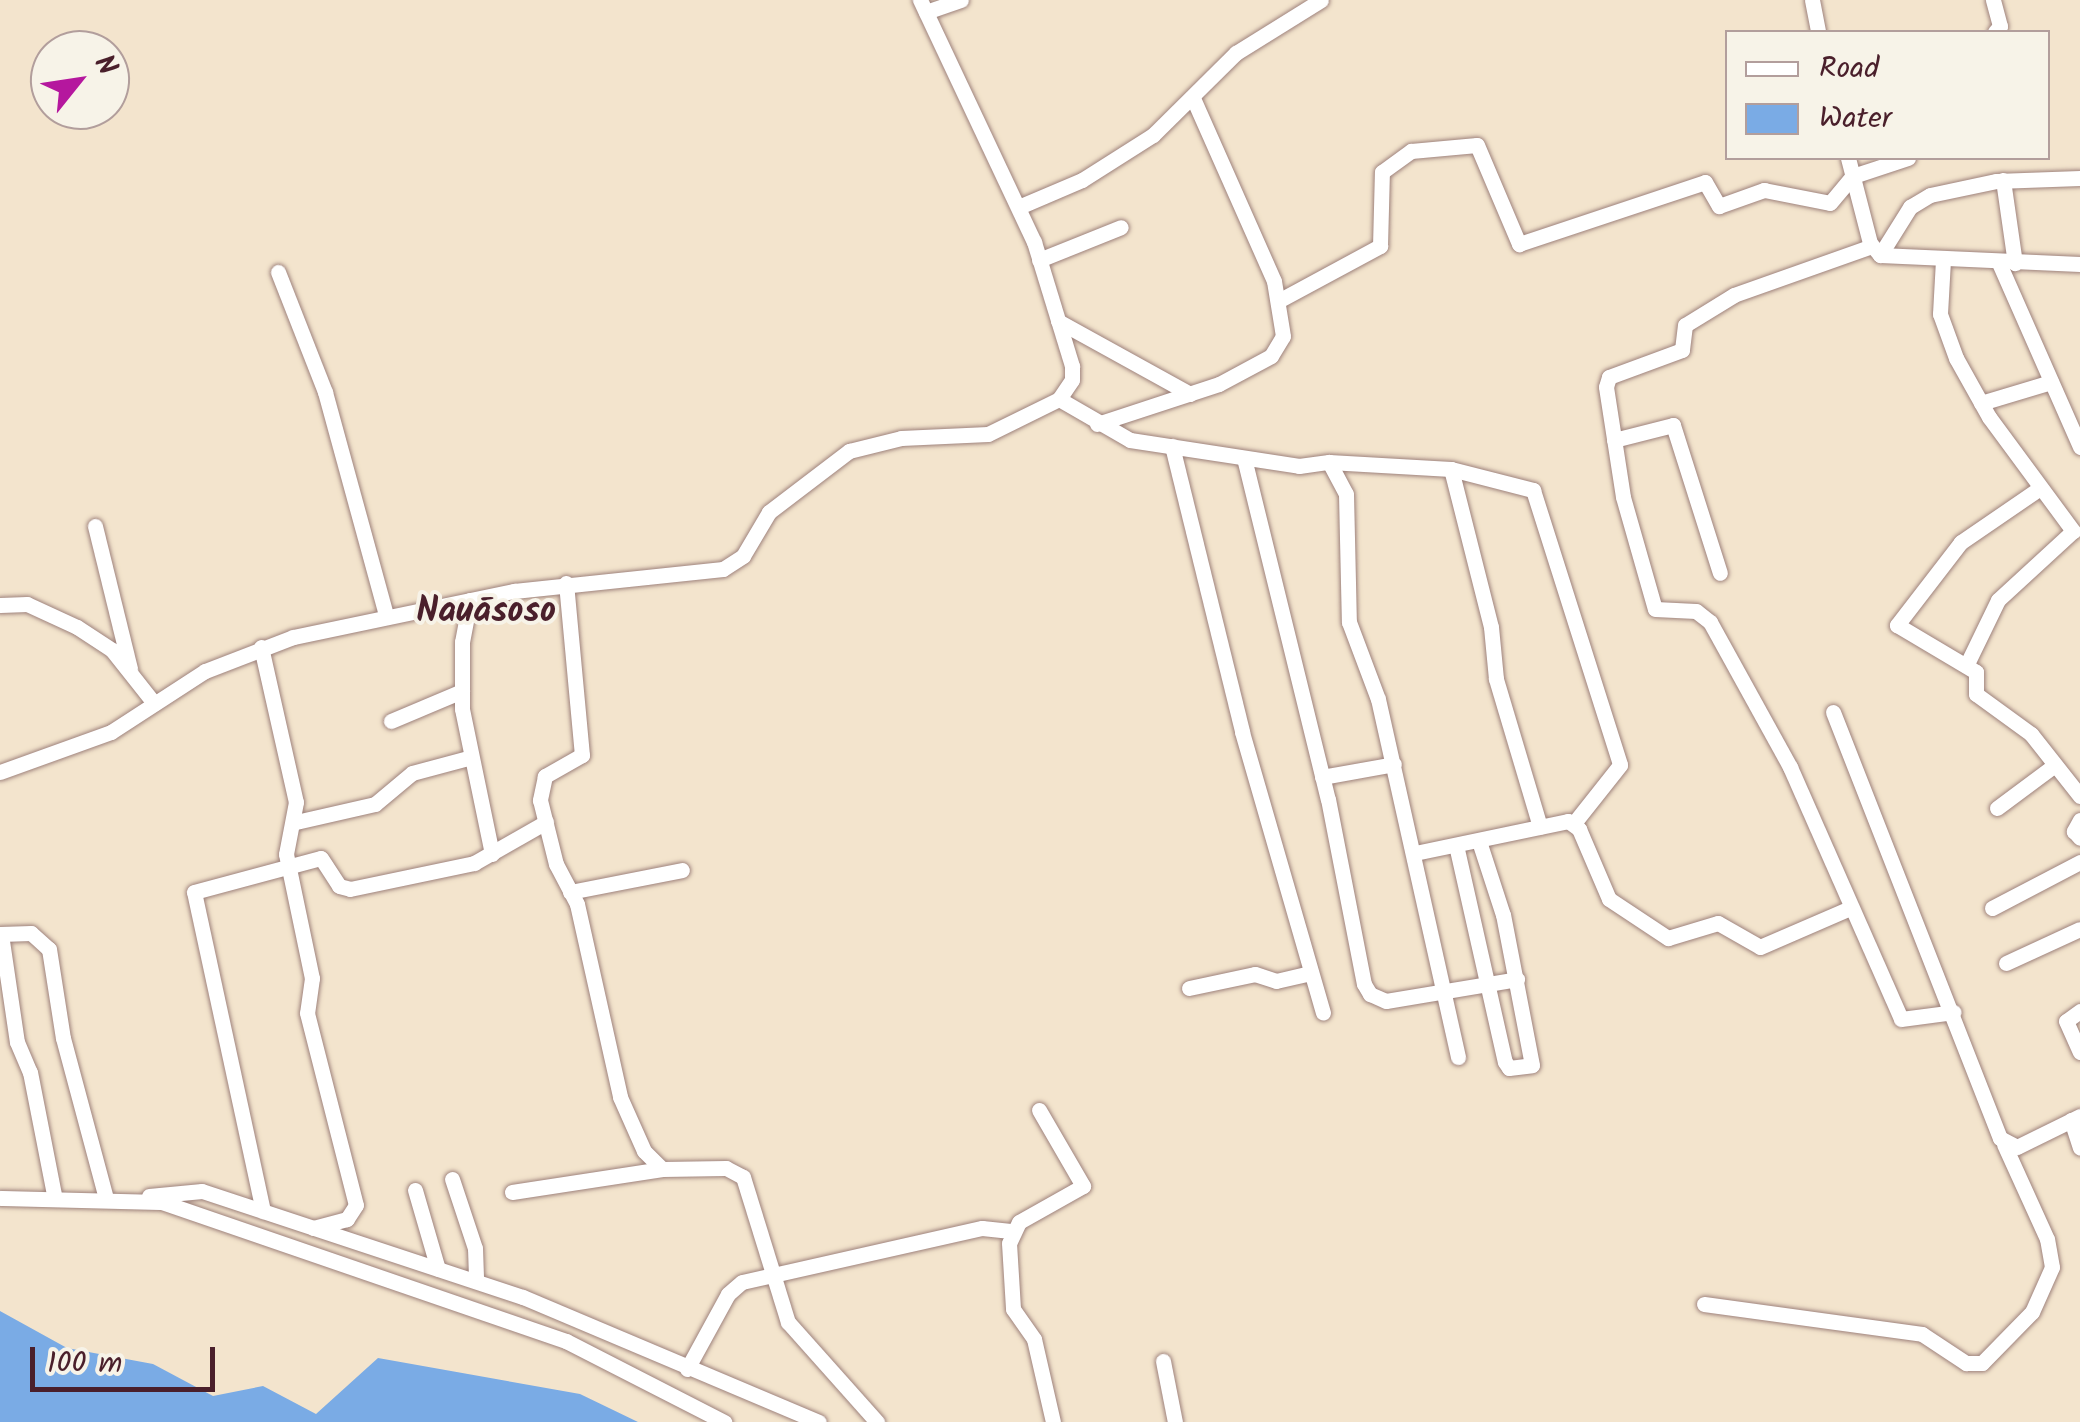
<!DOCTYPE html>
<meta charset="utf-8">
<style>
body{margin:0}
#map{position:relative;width:2080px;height:1422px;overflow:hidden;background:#f3e4cd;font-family:Kalam,sans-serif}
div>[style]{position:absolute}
.water>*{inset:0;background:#7aabe5}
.roads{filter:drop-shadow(0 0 2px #9e827c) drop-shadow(0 0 2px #9e827c)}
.minor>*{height:15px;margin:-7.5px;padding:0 7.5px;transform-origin:7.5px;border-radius:7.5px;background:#fff}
span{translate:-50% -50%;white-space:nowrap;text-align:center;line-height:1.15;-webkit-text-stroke:8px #f7f3e8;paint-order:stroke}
.district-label{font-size:35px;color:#4a1f2b;font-weight:700}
.legend{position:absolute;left:1725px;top:30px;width:325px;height:130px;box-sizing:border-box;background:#f7f3e8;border:2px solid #b29e9c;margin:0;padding:12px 18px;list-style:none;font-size:30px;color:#4a1f2b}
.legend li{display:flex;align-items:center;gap:20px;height:50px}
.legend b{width:50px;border:2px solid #b29e9c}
.north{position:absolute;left:30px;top:30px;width:100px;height:100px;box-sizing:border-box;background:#f7f3e8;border:2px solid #b29e9c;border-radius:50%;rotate:60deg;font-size:28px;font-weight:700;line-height:40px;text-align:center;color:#4a1f2b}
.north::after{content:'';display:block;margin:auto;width:35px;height:45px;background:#b5179e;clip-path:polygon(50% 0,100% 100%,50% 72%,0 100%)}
.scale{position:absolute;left:30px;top:1347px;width:185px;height:45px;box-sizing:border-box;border:5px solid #4a1f2b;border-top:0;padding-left:12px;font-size:30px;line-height:35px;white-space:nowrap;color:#4a1f2b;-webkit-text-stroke:8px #f7f3e8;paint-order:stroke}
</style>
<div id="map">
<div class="water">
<i style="clip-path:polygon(0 1311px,67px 1348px,153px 1364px,213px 1396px,263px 1386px,316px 1414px,378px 1358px,580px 1394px,638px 1422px,0 1422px)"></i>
</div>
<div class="roads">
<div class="minor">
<i style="left:1812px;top:0;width:33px;rotate:79deg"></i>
<i style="left:1993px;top:0;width:27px;rotate:75deg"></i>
<i style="left:2000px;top:26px;width:8px;rotate:130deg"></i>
<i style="left:926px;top:12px;width:37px;rotate:-19deg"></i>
<i style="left:1848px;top:158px;width:88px;rotate:75.5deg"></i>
<i style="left:1870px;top:243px;width:16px;rotate:50deg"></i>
<i style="left:1880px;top:255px;width:200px;rotate:2.6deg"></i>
<i style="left:2003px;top:180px;width:84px;rotate:81.8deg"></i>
<i style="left:1021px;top:206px;width:66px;rotate:-23.1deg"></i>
<i style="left:1082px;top:180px;width:84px;rotate:-32.4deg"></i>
<i style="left:1153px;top:135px;width:117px;rotate:-44.7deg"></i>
<i style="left:1236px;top:53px;width:100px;rotate:-31.9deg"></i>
<i style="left:1872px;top:246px;width:146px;rotate:160.5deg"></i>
<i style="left:1734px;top:295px;width:57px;rotate:148.5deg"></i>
<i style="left:1685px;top:325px;width:25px;rotate:97deg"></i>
<i style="left:1682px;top:350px;width:78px;rotate:159.7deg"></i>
<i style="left:1609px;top:377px;width:10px;rotate:107deg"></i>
<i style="left:1606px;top:387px;width:111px;rotate:81.2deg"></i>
<i style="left:1623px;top:497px;width:116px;rotate:74.1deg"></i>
<i style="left:1655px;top:609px;width:41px;rotate:2.8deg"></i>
<i style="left:1696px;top:611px;width:18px;rotate:38deg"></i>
<i style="left:1710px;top:622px;width:166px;rotate:61.1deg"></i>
<i style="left:1790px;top:767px;width:275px;rotate:66.2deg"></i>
<i style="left:1901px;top:1019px;width:53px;rotate:-7.5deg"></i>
<i style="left:1880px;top:255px;width:57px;rotate:-58deg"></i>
<i style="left:1910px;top:207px;width:23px;rotate:-31deg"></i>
<i style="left:1930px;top:195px;width:67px;rotate:-12deg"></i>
<i style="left:1996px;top:181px;width:84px;rotate:-2deg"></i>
<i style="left:1039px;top:260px;width:88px;rotate:-21.9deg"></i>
<i style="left:1943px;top:260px;width:54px;rotate:93.2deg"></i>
<i style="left:1940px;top:314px;width:47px;rotate:70deg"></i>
<i style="left:1956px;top:358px;width:68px;rotate:60.8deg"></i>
<i style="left:1989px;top:417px;width:142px;rotate:53.6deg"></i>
<i style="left:2073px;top:531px;width:102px;rotate:137.4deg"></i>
<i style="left:1998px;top:600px;width:73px;rotate:115.9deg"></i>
<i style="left:1999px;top:263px;width:201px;rotate:66.2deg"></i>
<i style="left:278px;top:272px;width:129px;rotate:68.6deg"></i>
<i style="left:325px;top:392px;width:231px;rotate:74.7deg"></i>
<i style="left:1280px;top:300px;width:114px;rotate:-28.4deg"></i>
<i style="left:1380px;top:246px;width:74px;rotate:-88.5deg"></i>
<i style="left:1382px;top:172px;width:36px;rotate:-36deg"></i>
<i style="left:1411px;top:151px;width:66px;rotate:-5.2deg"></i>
<i style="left:1477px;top:145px;width:108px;rotate:67deg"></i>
<i style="left:1519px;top:244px;width:196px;rotate:-18.4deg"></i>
<i style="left:1705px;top:182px;width:28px;rotate:60deg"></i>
<i style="left:1719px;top:206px;width:48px;rotate:-19.6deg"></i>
<i style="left:1764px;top:190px;width:67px;rotate:11.1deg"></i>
<i style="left:1830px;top:203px;width:35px;rotate:-50deg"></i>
<i style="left:1853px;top:176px;width:58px;rotate:-18.1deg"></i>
<i style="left:1058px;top:321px;width:151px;rotate:28.9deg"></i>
<i style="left:1059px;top:399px;width:82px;rotate:30deg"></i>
<i style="left:1130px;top:440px;width:171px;rotate:8.7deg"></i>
<i style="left:1299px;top:466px;width:30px;rotate:-8deg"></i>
<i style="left:1329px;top:462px;width:36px;rotate:62deg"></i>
<i style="left:1346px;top:494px;width:128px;rotate:88.7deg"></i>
<i style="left:1349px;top:622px;width:82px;rotate:69.4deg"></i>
<i style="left:1378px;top:699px;width:367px;rotate:77.4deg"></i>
<i style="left:1981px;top:403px;width:73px;rotate:-16.7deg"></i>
<i style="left:1097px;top:424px;width:128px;rotate:-18.2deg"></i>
<i style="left:1219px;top:384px;width:59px;rotate:-28.3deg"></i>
<i style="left:1271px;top:356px;width:23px;rotate:-59deg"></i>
<i style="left:1283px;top:336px;width:56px;rotate:-99.3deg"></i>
<i style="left:1274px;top:281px;width:200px;rotate:-113.9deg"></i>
<i style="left:1614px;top:440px;width:61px;rotate:-14.3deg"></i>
<i style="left:1673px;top:425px;width:155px;rotate:72.4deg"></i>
<i style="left:1172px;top:446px;width:294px;rotate:76.2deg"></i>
<i style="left:1242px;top:732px;width:292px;rotate:73.9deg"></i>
<i style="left:1244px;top:458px;width:351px;rotate:76.2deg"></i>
<i style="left:1328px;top:799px;width:188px;rotate:79deg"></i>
<i style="left:1364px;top:984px;width:12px;rotate:59deg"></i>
<i style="left:1370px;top:994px;width:17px;rotate:24deg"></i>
<i style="left:1386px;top:1001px;width:133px;rotate:-9.5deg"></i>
<i style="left:1329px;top:462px;width:122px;rotate:3.3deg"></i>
<i style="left:1451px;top:469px;width:85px;rotate:14.4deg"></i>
<i style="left:1533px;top:490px;width:288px;rotate:72.4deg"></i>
<i style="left:1620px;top:765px;width:74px;rotate:128.4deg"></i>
<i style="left:1451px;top:469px;width:163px;rotate:75.8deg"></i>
<i style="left:1491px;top:627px;width:52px;rotate:84.5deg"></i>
<i style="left:1496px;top:679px;width:154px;rotate:73.4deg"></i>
<i style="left:2040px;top:488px;width:96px;rotate:145.6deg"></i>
<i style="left:1961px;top:542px;width:105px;rotate:127.6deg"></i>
<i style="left:1897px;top:625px;width:92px;rotate:30.7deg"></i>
<i style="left:1976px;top:672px;width:22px;rotate:90deg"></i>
<i style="left:1976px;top:694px;width:68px;rotate:36deg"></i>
<i style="left:2031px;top:734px;width:79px;rotate:51.7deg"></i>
<i style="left:95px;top:526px;width:147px;rotate:76.2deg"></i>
<i style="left:566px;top:583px;width:173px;rotate:84.7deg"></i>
<i style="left:582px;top:755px;width:43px;rotate:150.4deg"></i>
<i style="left:545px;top:776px;width:25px;rotate:102deg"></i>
<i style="left:540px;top:800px;width:66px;rotate:76deg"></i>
<i style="left:556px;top:864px;width:45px;rotate:62.3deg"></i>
<i style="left:577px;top:904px;width:198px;rotate:77.4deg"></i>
<i style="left:620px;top:1097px;width:59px;rotate:66deg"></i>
<i style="left:644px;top:1151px;width:25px;rotate:45deg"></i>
<i style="left:662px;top:1169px;width:64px;rotate:-0.9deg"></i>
<i style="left:726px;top:1168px;width:19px;rotate:28deg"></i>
<i style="left:743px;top:1177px;width:152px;rotate:72.8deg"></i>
<i style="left:788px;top:1322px;width:134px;rotate:48.3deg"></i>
<i style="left:470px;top:600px;width:43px;rotate:100.8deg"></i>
<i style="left:462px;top:642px;width:67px;rotate:90deg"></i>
<i style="left:462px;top:709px;width:148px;rotate:78.3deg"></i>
<i style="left:0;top:605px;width:27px;rotate:-2deg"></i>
<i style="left:27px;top:604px;width:55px;rotate:24.7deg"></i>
<i style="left:77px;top:627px;width:42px;rotate:33.3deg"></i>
<i style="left:112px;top:650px;width:68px;rotate:51.6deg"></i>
<i style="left:261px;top:647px;width:159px;rotate:77.3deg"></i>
<i style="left:296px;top:802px;width:53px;rotate:100.9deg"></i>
<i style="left:286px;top:854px;width:127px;rotate:78.2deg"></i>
<i style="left:312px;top:978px;width:35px;rotate:98deg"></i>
<i style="left:307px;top:1013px;width:198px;rotate:75.7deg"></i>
<i style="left:356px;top:1205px;width:17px;rotate:123deg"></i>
<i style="left:347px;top:1219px;width:35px;rotate:165deg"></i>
<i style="left:1833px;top:712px;width:458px;rotate:68.6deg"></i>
<i style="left:2000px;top:1138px;width:19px;rotate:28deg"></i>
<i style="left:2017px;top:1147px;width:70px;rotate:-26.2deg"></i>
<i style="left:391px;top:721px;width:77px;rotate:-22.9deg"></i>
<i style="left:0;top:772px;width:118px;rotate:-19.8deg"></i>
<i style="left:111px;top:732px;width:112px;rotate:-33deg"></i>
<i style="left:205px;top:671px;width:94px;rotate:-21.1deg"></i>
<i style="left:293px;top:637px;width:226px;rotate:-11.8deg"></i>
<i style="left:514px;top:591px;width:210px;rotate:-6deg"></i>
<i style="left:723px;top:569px;width:24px;rotate:-33deg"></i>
<i style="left:743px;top:556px;width:51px;rotate:-59.4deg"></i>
<i style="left:769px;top:512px;width:101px;rotate:-37.3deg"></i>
<i style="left:849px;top:451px;width:54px;rotate:-14deg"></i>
<i style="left:901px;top:438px;width:87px;rotate:-2.6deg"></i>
<i style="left:988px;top:434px;width:79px;rotate:-26.2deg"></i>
<i style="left:1059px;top:399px;width:23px;rotate:-56deg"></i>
<i style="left:1072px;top:380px;width:14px;rotate:-90deg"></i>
<i style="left:1072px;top:366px;width:130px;rotate:-107deg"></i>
<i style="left:1034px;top:242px;width:268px;rotate:-115.2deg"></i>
<i style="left:1322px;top:777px;width:73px;rotate:-10.2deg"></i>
<i style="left:1997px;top:808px;width:72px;rotate:-36.6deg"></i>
<i style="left:2080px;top:820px;width:13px;rotate:119deg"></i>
<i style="left:2074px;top:831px;width:9px;rotate:49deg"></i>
<i style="left:296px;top:822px;width:81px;rotate:-12.8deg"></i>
<i style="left:375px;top:804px;width:48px;rotate:-40deg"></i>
<i style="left:412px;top:773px;width:58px;rotate:-15deg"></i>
<i style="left:1456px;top:845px;width:222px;rotate:77.3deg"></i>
<i style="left:1505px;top:1062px;width:7px;rotate:56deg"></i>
<i style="left:1509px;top:1068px;width:23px;rotate:-7deg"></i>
<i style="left:1532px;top:1065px;width:153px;rotate:-100.9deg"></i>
<i style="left:1503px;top:915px;width:78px;rotate:-108deg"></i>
<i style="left:1415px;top:853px;width:156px;rotate:-11.8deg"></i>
<i style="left:1568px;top:821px;width:14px;rotate:36deg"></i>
<i style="left:1579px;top:829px;width:76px;rotate:66.8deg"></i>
<i style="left:1609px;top:899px;width:71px;rotate:33.5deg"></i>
<i style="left:1668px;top:938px;width:52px;rotate:-16.7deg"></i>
<i style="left:1718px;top:923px;width:48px;rotate:29.7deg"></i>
<i style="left:1760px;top:947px;width:96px;rotate:-23.4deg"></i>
<i style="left:570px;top:892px;width:114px;rotate:-11.1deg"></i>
<i style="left:1992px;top:908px;width:99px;rotate:-27.6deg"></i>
<i style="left:0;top:934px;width:31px;rotate:-2deg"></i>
<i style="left:31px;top:933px;width:24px;rotate:42deg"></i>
<i style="left:49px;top:949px;width:90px;rotate:81.1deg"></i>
<i style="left:63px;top:1038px;width:167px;rotate:75deg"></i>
<i style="left:1px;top:934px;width:109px;rotate:81.6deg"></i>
<i style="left:17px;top:1042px;width:33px;rotate:67deg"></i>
<i style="left:30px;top:1072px;width:129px;rotate:78.9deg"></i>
<i style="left:2006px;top:963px;width:81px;rotate:-24.7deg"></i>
<i style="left:1189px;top:988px;width:67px;rotate:-12deg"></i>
<i style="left:1255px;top:974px;width:22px;rotate:18deg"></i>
<i style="left:1276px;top:981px;width:36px;rotate:-13deg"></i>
<i style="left:2080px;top:1011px;width:17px;rotate:144deg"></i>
<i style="left:2066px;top:1021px;width:34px;rotate:66deg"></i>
<i style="left:1039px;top:1110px;width:88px;rotate:59.9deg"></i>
<i style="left:1083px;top:1186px;width:73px;rotate:150.6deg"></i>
<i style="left:1019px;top:1222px;width:23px;rotate:115deg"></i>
<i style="left:1009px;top:1243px;width:66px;rotate:86.5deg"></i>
<i style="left:1013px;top:1309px;width:37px;rotate:55deg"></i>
<i style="left:1034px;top:1339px;width:85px;rotate:77.1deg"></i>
<i style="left:2071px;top:1120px;width:29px;rotate:72deg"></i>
<i style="left:452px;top:1179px;width:73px;rotate:71.6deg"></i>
<i style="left:475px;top:1248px;width:33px;rotate:88deg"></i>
<i style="left:415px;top:1190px;width:82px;rotate:73.8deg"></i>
<i style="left:512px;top:1192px;width:152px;rotate:-8.7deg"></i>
<i style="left:149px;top:1196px;width:53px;rotate:-5.4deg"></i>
<i style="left:202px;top:1191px;width:338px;rotate:18.3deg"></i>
<i style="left:523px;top:1297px;width:321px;rotate:22.9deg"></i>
<i style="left:0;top:1198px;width:162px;rotate:1.4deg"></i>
<i style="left:162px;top:1202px;width:427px;rotate:19deg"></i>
<i style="left:566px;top:1341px;width:178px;rotate:27.1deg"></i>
<i style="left:263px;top:1211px;width:326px;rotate:-102.2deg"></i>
<i style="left:194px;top:892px;width:131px;rotate:-15deg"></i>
<i style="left:321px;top:858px;width:33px;rotate:57deg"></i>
<i style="left:339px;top:886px;width:11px;rotate:15deg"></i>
<i style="left:350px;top:889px;width:127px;rotate:-11.8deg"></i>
<i style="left:474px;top:863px;width:83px;rotate:-29.7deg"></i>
<i style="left:1704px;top:1304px;width:220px;rotate:7.8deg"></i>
<i style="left:1922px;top:1334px;width:53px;rotate:33.4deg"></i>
<i style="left:1966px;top:1363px;width:16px"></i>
<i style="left:1982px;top:1363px;width:71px;rotate:-45.6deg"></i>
<i style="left:2032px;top:1312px;width:49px;rotate:-66deg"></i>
<i style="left:2052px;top:1267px;width:28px;rotate:-100deg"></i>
<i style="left:2047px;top:1239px;width:104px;rotate:-114.4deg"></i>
<i style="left:1163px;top:1361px;width:62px;rotate:78.9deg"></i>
<i style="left:687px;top:1369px;width:85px;rotate:-61.3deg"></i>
<i style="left:728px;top:1294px;width:18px;rotate:-41deg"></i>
<i style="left:742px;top:1282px;width:246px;rotate:-12.7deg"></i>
<i style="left:982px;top:1228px;width:31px;rotate:6deg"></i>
</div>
</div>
<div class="district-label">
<span style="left:486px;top:612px">Nauāsoso</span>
</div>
<ul class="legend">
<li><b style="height:12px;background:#fff"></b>Road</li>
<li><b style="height:28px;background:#7aabe5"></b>Water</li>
</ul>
<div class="north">N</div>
<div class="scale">100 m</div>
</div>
